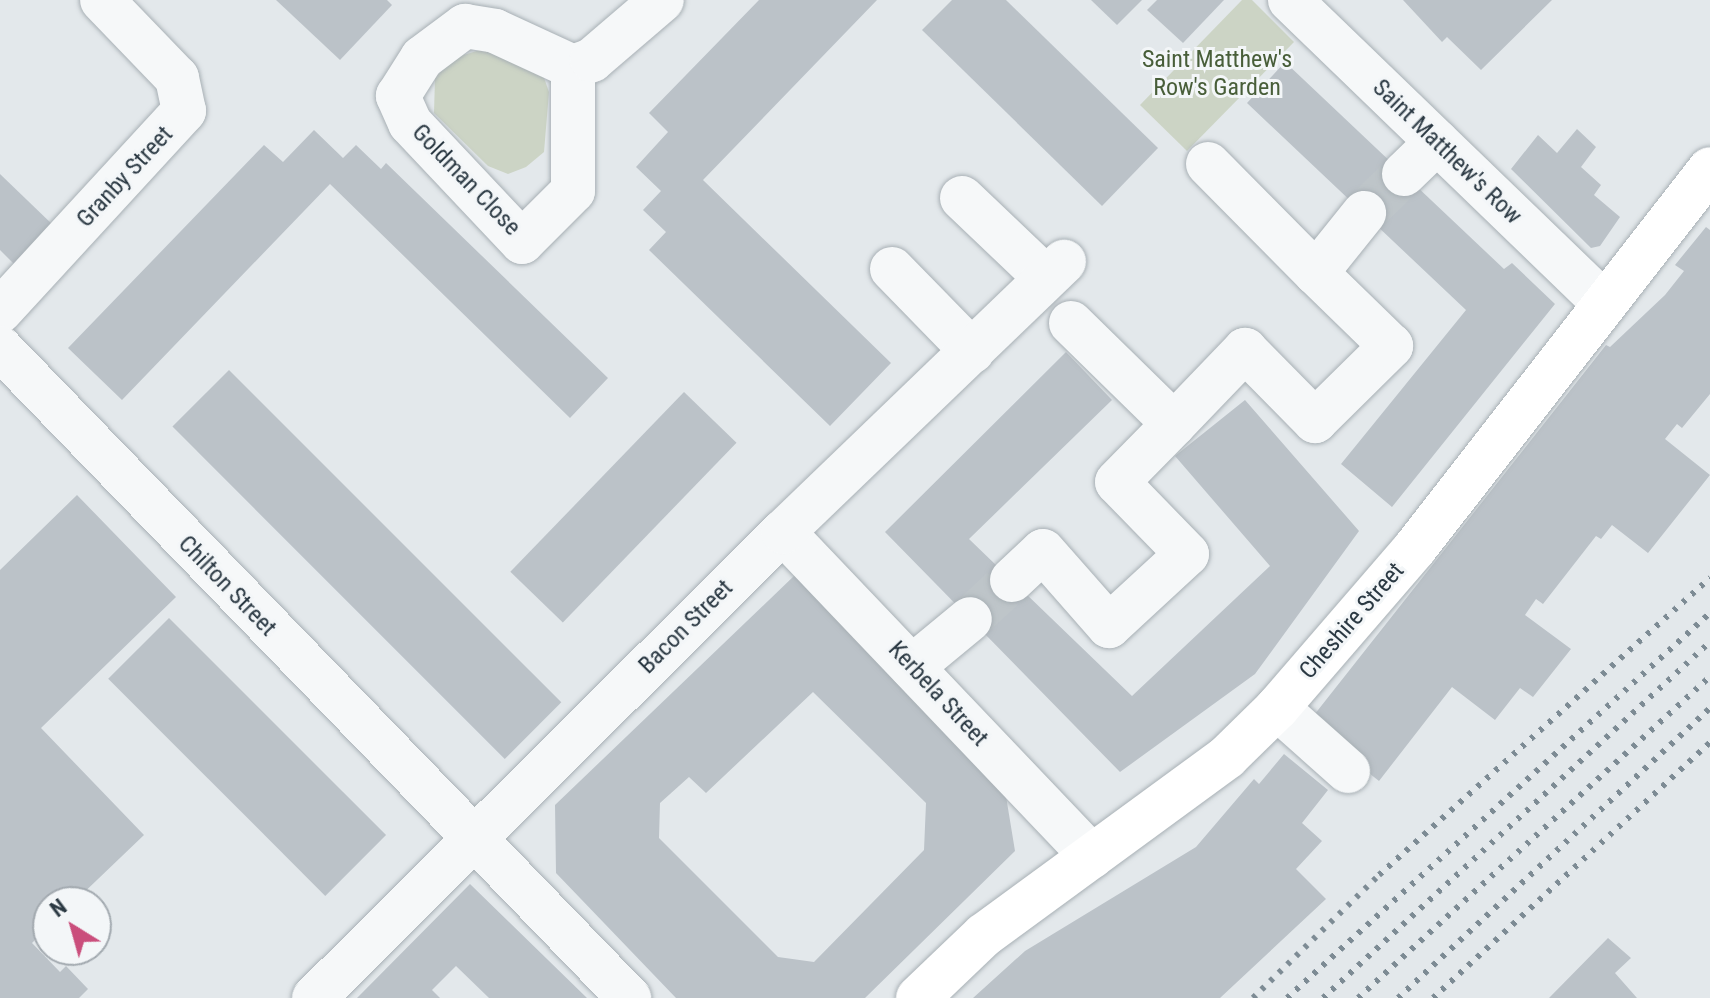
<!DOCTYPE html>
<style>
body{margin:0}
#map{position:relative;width:1710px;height:998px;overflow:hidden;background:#e3e8eb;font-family:"Roboto Condensed",sans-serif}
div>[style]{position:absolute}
.green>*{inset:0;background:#ccd4c5}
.building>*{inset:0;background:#bbc2c8;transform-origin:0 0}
.minor-tunnel>*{height:44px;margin-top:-22px;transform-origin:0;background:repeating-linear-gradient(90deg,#bec5c9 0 44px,transparent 0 66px)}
.roads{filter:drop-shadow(0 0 2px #a8b0b5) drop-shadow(0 0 2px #a8b0b5)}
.minor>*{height:44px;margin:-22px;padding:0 22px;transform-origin:22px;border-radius:22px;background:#f6f8f9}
.major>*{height:44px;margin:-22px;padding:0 22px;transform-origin:22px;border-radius:22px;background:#fff}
.rail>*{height:6px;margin-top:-3px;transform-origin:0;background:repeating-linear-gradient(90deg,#7d8b94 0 4px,transparent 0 12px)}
span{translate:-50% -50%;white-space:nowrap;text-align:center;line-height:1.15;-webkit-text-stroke:6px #f3f6f8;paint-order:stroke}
.park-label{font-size:24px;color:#485e39}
.street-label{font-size:24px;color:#2b3943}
.north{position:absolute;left:32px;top:886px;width:80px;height:80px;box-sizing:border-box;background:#f3f6f8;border:2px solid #a3aab0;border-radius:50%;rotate:323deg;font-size:22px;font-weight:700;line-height:32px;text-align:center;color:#2b3943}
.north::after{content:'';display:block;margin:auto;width:28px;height:36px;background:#ca4e7c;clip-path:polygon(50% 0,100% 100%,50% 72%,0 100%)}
</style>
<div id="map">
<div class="green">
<i style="clip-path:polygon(1242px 0,1252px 0,1294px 42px,1187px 151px,1140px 105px)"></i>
<i style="clip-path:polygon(483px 49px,543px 75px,549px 92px,544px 152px,526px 167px,508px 174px,488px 166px,434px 113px,435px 78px,454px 58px)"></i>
</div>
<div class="building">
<i style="clip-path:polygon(276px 0,387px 0,392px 5px,340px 60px)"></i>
<i style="clip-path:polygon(759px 0,877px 0,703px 180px,891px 363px,830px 426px,649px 250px,666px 232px,643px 210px,661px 191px,636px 167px,668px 132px,649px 113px)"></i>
<i style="clip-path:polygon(952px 0,1006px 0,1158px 148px,1102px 206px,922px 30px)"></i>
<i style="clip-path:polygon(1091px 0,1142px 0,1117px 25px)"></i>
<i style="clip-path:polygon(1157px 0,1224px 0,1183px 43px,1147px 10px)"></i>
<i style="clip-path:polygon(1403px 0,1552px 0,1481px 70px,1447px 37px,1442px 42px)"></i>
<i style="clip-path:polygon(1285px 62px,1504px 269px,1512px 263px,1555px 304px,1392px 507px,1341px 464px,1466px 310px,1247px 103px)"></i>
<i style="clip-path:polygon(1577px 129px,1596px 147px,1581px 167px,1601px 185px,1594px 195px,1620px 217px,1600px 246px,1591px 248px,1511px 169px,1538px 135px,1557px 153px)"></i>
<i style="clip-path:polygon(314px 130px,343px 158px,356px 145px,381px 169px,386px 163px,608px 378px,570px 418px,330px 184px,122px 400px,68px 348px,264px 145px,283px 162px)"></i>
<i style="clip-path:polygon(0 174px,54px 226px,16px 266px,0 250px)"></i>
<i style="clip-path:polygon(1706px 227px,1710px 230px,1710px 394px,1682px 428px,1677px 424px,1665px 439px,1710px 475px,1648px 553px,1612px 525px,1601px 539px,1596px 536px,1543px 604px,1536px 599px,1525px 615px,1571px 649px,1533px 697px,1520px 688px,1495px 720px,1452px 687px,1379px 781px,1307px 724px,1606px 345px,1610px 347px,1665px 295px,1684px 271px,1675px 265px)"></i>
<i style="clip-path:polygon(1066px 352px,1112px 400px,969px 539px,1132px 696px,1270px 566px,1175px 456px,1245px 400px,1359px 531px,1255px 674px,1120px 772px,885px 532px)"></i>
<i style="left:229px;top:370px;width:470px;height:80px;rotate:45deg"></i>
<i style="left:684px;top:392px;width:73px;height:250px;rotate:44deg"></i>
<i style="clip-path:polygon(77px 495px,176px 597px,41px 728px,144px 835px,74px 902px,48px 902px,48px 927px,32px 943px,60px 972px,66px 966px,88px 989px,79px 998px,0 998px,0 570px)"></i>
<i style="clip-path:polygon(evenodd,795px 575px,1004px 784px,1015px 851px,865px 998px,676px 998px,556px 873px,555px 805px,795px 575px,813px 692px,926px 803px,924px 850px,814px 962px,778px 957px,659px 838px,660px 803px,689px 777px,706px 793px,813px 692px)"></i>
<i style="left:169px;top:618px;width:307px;height:86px;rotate:45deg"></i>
<i style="clip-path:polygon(1284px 754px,1328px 790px,1302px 823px,1322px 841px,1296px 869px,1326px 899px,1220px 998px,973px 998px,1025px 951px,1196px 847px,1254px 779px,1259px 784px)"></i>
<i style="clip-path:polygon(470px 884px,587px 998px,489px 998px,456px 966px,432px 990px,440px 998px,357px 998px)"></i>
<i style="clip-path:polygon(1608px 938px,1631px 958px,1615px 973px,1637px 998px,1549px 998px)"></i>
</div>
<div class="minor-tunnel">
<i style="left:1364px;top:213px;width:56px;rotate:-44.3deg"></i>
<i style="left:970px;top:619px;width:57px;rotate:-42.9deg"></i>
</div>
<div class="roads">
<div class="minor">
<i style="left:1290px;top:0;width:436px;rotate:44deg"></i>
<i style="left:573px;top:67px;width:124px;rotate:90deg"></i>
<i style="left:573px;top:191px;width:72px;rotate:135deg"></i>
<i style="left:522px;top:242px;width:163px;rotate:-133.3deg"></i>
<i style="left:410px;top:123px;width:30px;rotate:-114deg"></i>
<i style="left:398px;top:96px;width:45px;rotate:-57.7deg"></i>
<i style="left:422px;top:58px;width:54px;rotate:-36.7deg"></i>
<i style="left:465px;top:26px;width:30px;rotate:9deg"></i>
<i style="left:495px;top:31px;width:86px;rotate:24.8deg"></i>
<i style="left:573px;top:67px;width:20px;rotate:-20deg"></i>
<i style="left:592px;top:60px;width:92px;rotate:-40.6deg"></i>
<i style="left:1208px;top:164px;width:153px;rotate:45.3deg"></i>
<i style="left:1316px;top:273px;width:77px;rotate:-51.3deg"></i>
<i style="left:1404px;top:174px;width:46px;rotate:-44.1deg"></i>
<i style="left:962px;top:198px;width:116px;rotate:43.6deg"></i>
<i style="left:892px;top:269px;width:115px;rotate:45.7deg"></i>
<i style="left:0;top:311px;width:272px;rotate:-47.4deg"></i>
<i style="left:184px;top:111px;width:34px;rotate:-102deg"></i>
<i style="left:177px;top:78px;width:108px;rotate:-133.9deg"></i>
<i style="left:1071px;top:323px;width:144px;rotate:44.4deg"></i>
<i style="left:1174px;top:424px;width:103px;rotate:-46.2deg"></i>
<i style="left:1245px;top:350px;width:100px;rotate:45.4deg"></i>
<i style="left:1315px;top:421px;width:107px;rotate:-44.6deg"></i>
<i style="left:1391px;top:346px;width:105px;rotate:-135.8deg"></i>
<i style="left:0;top:348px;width:905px;rotate:45.94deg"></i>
<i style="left:783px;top:532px;width:448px;rotate:46.4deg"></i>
<i style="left:1012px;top:580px;width:42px;rotate:-43.1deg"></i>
<i style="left:1043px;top:551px;width:100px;rotate:48.7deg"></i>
<i style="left:1109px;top:626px;width:106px;rotate:-42.7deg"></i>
<i style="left:1187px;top:554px;width:100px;rotate:-134.2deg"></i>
<i style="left:1117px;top:482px;width:81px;rotate:-45.5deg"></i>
<i style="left:912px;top:667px;width:75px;rotate:-39.6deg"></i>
<i style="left:1277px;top:708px;width:95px;rotate:41.6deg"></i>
<i style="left:314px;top:998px;width:661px;rotate:-44.82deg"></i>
<i style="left:783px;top:532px;width:390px;rotate:-43.9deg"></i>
</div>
<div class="major">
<i style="left:918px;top:998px;width:91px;rotate:-43.7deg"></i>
<i style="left:984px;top:935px;width:301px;rotate:-36.2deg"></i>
<i style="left:1227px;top:757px;width:70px;rotate:-44.4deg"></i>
<i style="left:1277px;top:708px;width:211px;rotate:-49.2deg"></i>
<i style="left:1415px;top:548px;width:480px;rotate:-52.1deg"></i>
</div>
</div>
<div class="rail">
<i style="left:1253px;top:998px;width:176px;rotate:-44.3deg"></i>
<i style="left:1379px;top:875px;width:445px;rotate:-41.9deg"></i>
<i style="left:1287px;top:998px;width:572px;rotate:-42.31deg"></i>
<i style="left:1323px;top:998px;width:526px;rotate:-42.61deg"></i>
<i style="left:1358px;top:998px;width:476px;rotate:-42.4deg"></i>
<i style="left:1398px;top:998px;width:426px;rotate:-42.9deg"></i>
<i style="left:1433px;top:998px;width:377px;rotate:-42.7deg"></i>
</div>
<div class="park-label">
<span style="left:1217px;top:74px">Saint Matthew's<br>Row's Garden</span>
</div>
<div class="street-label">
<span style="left:1447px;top:152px;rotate:44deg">Saint Matthew's Row</span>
<span style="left:125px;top:177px;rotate:-47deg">Granby Street</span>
<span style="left:466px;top:180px;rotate:46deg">Goldman Close</span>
<span style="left:227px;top:586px;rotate:46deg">Chilton Street</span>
<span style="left:1352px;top:621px;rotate:-49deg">Cheshire Street</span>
<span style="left:686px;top:627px;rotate:-45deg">Bacon Street</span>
<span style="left:938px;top:694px;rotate:47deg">Kerbela Street</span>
</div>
<div class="north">N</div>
</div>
